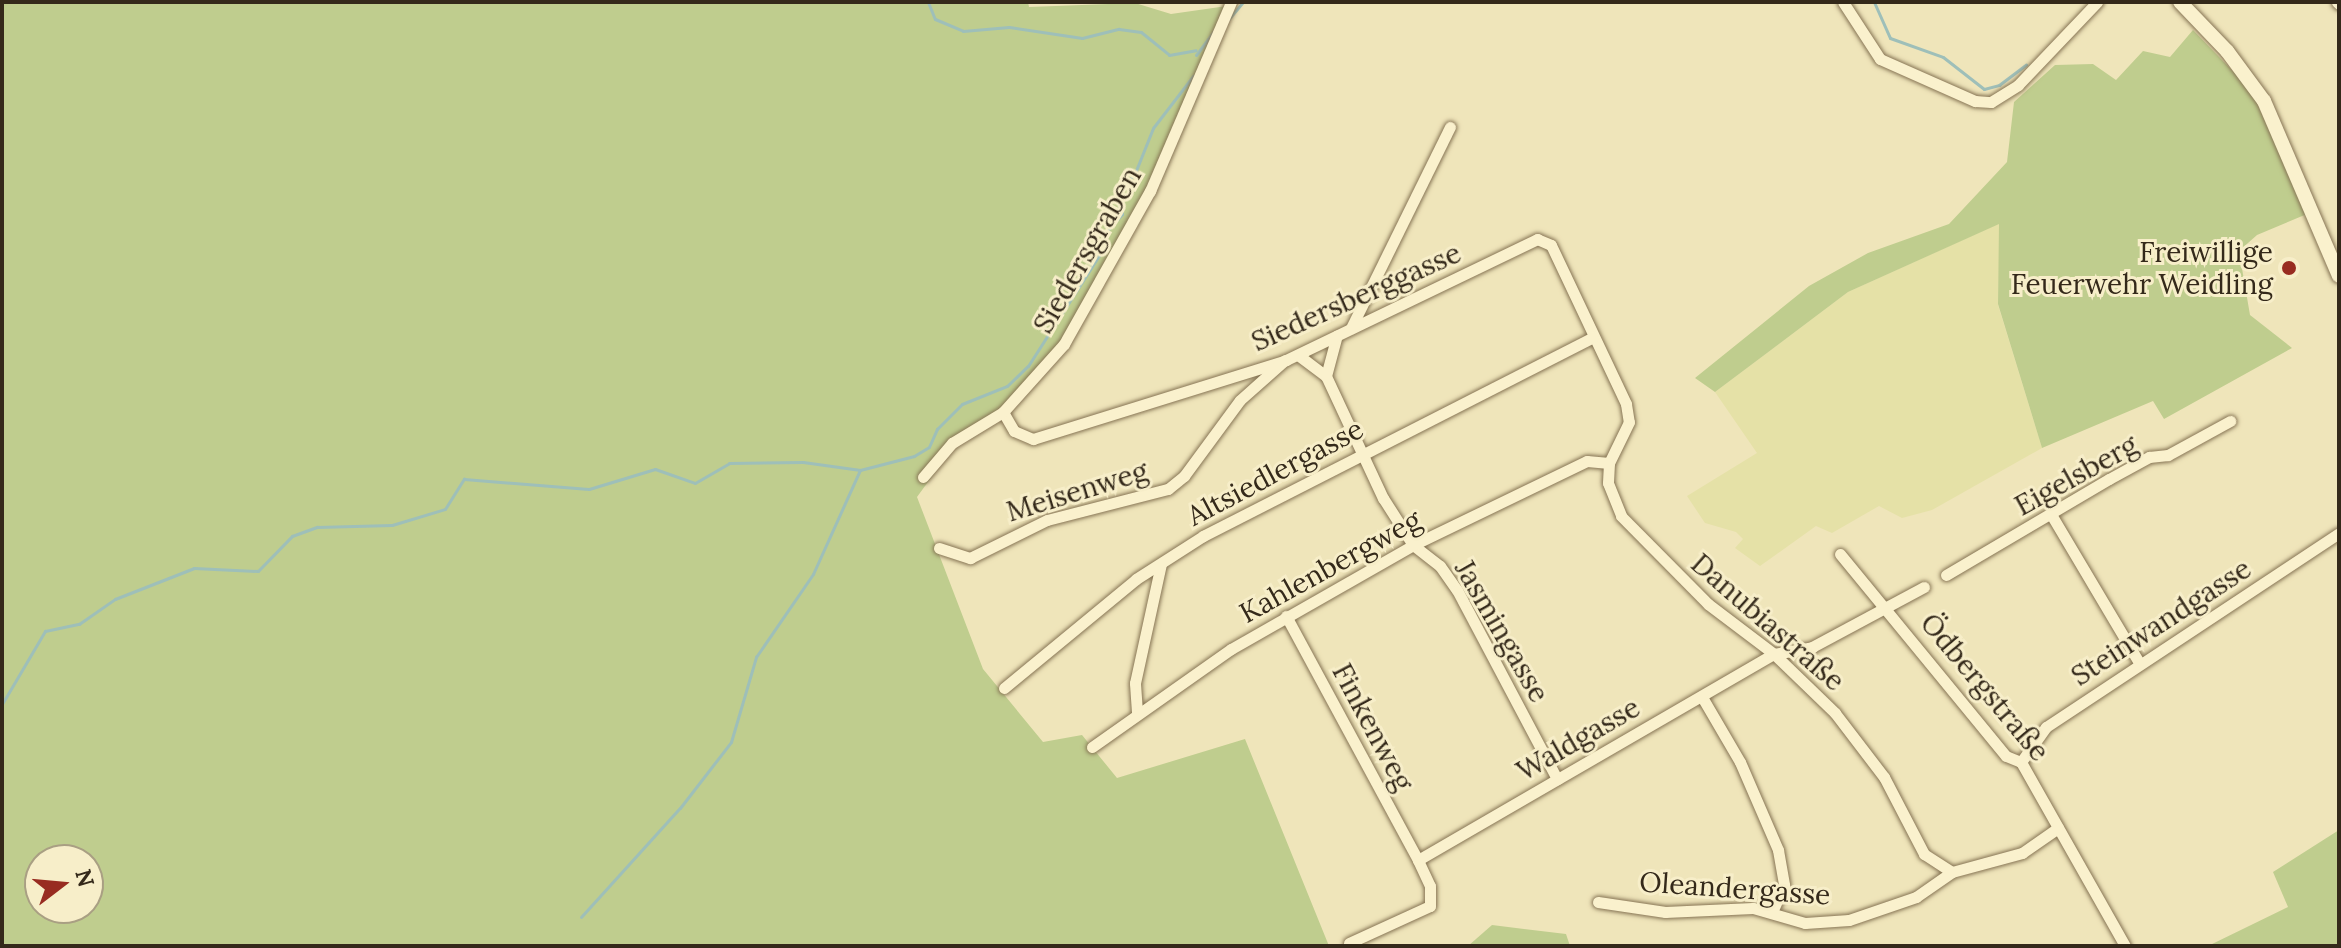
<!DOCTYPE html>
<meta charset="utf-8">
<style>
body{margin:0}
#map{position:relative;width:2341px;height:948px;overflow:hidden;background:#efe5ba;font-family:Lora,serif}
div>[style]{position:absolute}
.farmland>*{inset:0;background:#e5e1a7}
.green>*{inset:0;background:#bfcd8e}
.stream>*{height:3px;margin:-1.5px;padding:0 1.5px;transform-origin:1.5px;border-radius:1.5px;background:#9ebfb9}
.roads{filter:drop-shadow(0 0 2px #867454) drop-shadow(0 0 2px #867454)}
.street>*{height:11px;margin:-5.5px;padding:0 5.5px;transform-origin:5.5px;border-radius:5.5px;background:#faf1cd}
.secondary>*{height:14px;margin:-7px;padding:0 7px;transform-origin:7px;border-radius:7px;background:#faf1cd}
.dots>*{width:22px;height:22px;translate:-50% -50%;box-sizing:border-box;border:4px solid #f7eec9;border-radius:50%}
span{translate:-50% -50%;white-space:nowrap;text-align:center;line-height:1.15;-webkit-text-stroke:6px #f7eec9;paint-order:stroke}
.street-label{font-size:28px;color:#34291a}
.poi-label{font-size:28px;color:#34291a}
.right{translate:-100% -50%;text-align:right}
.frame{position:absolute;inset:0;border:4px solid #34291a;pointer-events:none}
.north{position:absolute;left:24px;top:844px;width:80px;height:80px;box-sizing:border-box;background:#f7eec9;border:2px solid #a99f83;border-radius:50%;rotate:74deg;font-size:22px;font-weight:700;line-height:32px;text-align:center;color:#34291a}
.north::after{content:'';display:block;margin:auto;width:28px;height:36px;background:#982c21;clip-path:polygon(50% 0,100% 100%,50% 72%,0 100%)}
</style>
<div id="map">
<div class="farmland">
<i style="clip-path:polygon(2000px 223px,1998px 305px,2042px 448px,1932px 510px,1902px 518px,1879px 506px,1832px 533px,1816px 526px,1760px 566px,1735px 548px,1743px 539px,1736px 532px,1705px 523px,1687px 496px,1757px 453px,1715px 392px,1848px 292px)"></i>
</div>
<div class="green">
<i style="clip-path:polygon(evenodd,2px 2px,1028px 2px,1029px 7px,1135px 3px,1171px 14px,1227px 6px,1164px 160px,1064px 341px,1002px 407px,955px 445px,917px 497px,983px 669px,1043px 742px,1082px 735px,1117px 778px,1245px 739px,1329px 946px,2px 946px,2px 2px,40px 860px,88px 860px,88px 908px,40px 908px,40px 860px)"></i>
<i style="clip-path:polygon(2193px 30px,2251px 90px,2307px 214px,2257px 235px,2239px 251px,2250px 315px,2292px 348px,2164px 419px,2153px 401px,2042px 448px,1998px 304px,1999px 224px,1848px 292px,1715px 392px,1695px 378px,1809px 286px,1868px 253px,1949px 224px,2007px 162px,2014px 102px,2055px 65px,2093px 64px,2116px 80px,2143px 51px,2170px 57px)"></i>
<i style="clip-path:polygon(2339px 830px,2339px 946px,2208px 946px,2288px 907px,2273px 872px)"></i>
<i style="clip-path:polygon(1492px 925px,1566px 934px,1570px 946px,1468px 946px)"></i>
</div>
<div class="stream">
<i style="left:928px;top:2px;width:18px;rotate:68deg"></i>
<i style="left:935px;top:19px;width:30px;rotate:23deg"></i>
<i style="left:963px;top:31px;width:46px;rotate:-5deg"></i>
<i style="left:1009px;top:27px;width:74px;rotate:8.6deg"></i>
<i style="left:1082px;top:38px;width:38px;rotate:-14deg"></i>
<i style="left:1119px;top:29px;width:22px;rotate:8deg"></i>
<i style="left:1141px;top:32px;width:36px;rotate:39deg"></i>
<i style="left:1169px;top:55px;width:27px;rotate:-10deg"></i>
<i style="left:1874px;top:2px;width:39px;rotate:66deg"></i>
<i style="left:1890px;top:38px;width:56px;rotate:19.7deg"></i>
<i style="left:1943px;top:57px;width:52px;rotate:38deg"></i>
<i style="left:1984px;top:89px;width:16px;rotate:-15deg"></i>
<i style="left:1999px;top:85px;width:34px;rotate:-37deg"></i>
<i style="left:1227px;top:21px;width:25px;rotate:-50deg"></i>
<i style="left:1196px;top:55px;width:31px;rotate:-53deg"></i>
<i style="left:2px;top:704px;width:85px;rotate:-59.5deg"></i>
<i style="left:45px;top:631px;width:35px;rotate:-12deg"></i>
<i style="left:79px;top:624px;width:44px;rotate:-34.8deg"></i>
<i style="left:115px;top:599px;width:85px;rotate:-21.4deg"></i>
<i style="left:194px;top:568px;width:64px;rotate:2.7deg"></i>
<i style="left:258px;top:571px;width:49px;rotate:-45.8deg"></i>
<i style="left:292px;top:536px;width:27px;rotate:-20deg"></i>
<i style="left:317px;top:527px;width:75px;rotate:-1.5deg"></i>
<i style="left:392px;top:525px;width:55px;rotate:-16.8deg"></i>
<i style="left:445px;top:509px;width:36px;rotate:-58deg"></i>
<i style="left:464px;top:479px;width:125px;rotate:4.6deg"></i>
<i style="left:589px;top:489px;width:69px;rotate:-16.9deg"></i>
<i style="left:655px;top:469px;width:42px;rotate:19.3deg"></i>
<i style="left:695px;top:483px;width:39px;rotate:-30deg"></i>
<i style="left:729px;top:463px;width:74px;rotate:-0.8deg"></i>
<i style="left:803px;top:462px;width:58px;rotate:8deg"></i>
<i style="left:860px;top:470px;width:56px;rotate:-14.5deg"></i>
<i style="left:914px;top:456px;width:17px;rotate:-31deg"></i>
<i style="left:929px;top:447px;width:20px;rotate:-66deg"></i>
<i style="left:937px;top:429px;width:35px;rotate:-45deg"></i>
<i style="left:962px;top:404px;width:48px;rotate:-21.8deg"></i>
<i style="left:1007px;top:386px;width:29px;rotate:-44deg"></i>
<i style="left:1028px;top:366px;width:143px;rotate:-57.3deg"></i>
<i style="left:1105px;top:246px;width:12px;rotate:-95deg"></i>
<i style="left:1104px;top:234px;width:27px;rotate:-48deg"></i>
<i style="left:1122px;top:214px;width:18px;rotate:-109deg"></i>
<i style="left:1116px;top:197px;width:31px;rotate:-52deg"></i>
<i style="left:1135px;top:173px;width:48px;rotate:-68.2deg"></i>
<i style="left:1153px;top:128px;width:66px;rotate:-52.4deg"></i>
<i style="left:581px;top:917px;width:147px;rotate:-47.8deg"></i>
<i style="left:680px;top:808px;width:83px;rotate:-52.3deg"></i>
<i style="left:731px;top:742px;width:89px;rotate:-73.6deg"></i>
<i style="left:756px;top:657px;width:101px;rotate:-55.5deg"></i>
<i style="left:813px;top:574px;width:114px;rotate:-65.7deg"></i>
</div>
<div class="roads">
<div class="street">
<i style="left:1843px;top:2px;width:68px;rotate:57deg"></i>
<i style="left:1880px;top:59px;width:104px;rotate:23.9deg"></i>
<i style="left:1975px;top:101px;width:16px;rotate:4deg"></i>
<i style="left:1991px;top:102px;width:32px;rotate:-32deg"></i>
<i style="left:2018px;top:85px;width:115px;rotate:-46.4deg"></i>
<i style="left:2337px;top:2px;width:3px;rotate:45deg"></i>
<i style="left:1351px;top:328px;width:224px;rotate:-63.8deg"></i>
<i style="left:1298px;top:355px;width:35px;rotate:37deg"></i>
<i style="left:1326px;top:376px;width:135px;rotate:65deg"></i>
<i style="left:1383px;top:498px;width:56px;rotate:57.4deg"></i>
<i style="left:1413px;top:545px;width:34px;rotate:38deg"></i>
<i style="left:1440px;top:566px;width:29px;rotate:55deg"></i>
<i style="left:1457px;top:590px;width:214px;rotate:62.1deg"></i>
<i style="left:1326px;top:376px;width:42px;rotate:-75deg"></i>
<i style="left:1003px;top:412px;width:22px;rotate:60deg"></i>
<i style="left:1014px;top:431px;width:21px;rotate:23deg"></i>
<i style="left:1033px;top:439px;width:265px;rotate:-17.3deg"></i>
<i style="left:1286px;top:360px;width:279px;rotate:-25.7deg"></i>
<i style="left:1537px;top:239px;width:15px;rotate:23deg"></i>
<i style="left:1551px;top:245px;width:176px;rotate:64.7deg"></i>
<i style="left:1626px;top:404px;width:18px;rotate:81deg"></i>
<i style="left:1629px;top:422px;width:46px;rotate:116deg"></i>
<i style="left:1609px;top:463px;width:20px;rotate:93deg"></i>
<i style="left:1608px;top:483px;width:35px;rotate:68deg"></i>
<i style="left:1621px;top:516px;width:124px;rotate:45.3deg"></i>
<i style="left:1708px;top:604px;width:83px;rotate:37.1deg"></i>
<i style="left:1774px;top:654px;width:85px;rotate:44deg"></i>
<i style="left:1835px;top:713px;width:81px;rotate:52.6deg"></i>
<i style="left:1884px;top:777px;width:87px;rotate:62.5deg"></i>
<i style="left:1924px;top:854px;width:33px;rotate:33deg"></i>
<i style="left:1952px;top:872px;width:73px;rotate:-15.2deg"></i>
<i style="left:2022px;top:853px;width:44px;rotate:-34.8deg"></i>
<i style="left:923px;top:477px;width:45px;rotate:-49.5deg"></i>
<i style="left:952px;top:443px;width:60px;rotate:-31.3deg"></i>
<i style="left:1003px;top:412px;width:91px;rotate:-48.1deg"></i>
<i style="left:1064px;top:344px;width:176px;rotate:-60.7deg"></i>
<i style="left:1150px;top:191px;width:206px;rotate:-66.8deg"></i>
<i style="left:2052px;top:516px;width:172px;rotate:59.3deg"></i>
<i style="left:939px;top:548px;width:33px;rotate:18deg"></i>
<i style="left:970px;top:558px;width:86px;rotate:-26.3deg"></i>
<i style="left:1047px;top:520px;width:125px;rotate:-14.4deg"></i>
<i style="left:1168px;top:489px;width:21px;rotate:-39deg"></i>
<i style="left:1184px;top:476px;width:94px;rotate:-53.6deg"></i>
<i style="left:1240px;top:400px;width:60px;rotate:-41.6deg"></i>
<i style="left:1840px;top:554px;width:261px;rotate:50.6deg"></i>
<i style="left:2006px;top:756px;width:16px;rotate:22deg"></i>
<i style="left:2021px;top:762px;width:211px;rotate:60.5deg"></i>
<i style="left:1946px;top:575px;width:189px;rotate:-30.5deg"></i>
<i style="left:2109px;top:479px;width:46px;rotate:-28.8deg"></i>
<i style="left:2149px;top:457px;width:19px;rotate:-6deg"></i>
<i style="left:2168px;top:455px;width:71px;rotate:-28.7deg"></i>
<i style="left:1286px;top:616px;width:277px;rotate:61.6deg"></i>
<i style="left:1004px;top:688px;width:171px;rotate:-39.5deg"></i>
<i style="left:1136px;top:579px;width:80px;rotate:-32.7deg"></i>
<i style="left:1203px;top:536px;width:438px;rotate:-27deg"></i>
<i style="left:1702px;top:697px;width:75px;rotate:59.7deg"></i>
<i style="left:1740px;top:762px;width:96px;rotate:66.6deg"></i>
<i style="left:1778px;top:850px;width:36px;rotate:80deg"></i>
<i style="left:1784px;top:885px;width:30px;rotate:114deg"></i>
<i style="left:1137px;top:712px;width:29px;rotate:-94deg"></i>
<i style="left:1135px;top:683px;width:122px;rotate:-77.7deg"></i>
<i style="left:1092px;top:747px;width:170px;rotate:-35.2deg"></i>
<i style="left:1231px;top:649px;width:210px;rotate:-29.7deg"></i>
<i style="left:1413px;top:545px;width:193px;rotate:-25.8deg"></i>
<i style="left:1587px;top:461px;width:22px;rotate:5deg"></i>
<i style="left:2021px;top:762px;width:43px;rotate:-54.5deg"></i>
<i style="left:2046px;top:727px;width:351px;rotate:-33.5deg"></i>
<i style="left:1598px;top:902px;width:68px;rotate:8.5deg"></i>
<i style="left:1665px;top:912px;width:88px;rotate:-2.6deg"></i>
<i style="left:1753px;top:908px;width:54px;rotate:16.1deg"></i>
<i style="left:1805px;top:923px;width:44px;rotate:-3.9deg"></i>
<i style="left:1849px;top:920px;width:71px;rotate:-18.9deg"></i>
<i style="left:1916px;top:897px;width:44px;rotate:-34.8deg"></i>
<i style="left:1349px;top:943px;width:89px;rotate:-24.6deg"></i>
<i style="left:1430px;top:906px;width:20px;rotate:-90deg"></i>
<i style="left:1430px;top:886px;width:29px;rotate:-115deg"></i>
<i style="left:1418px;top:860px;width:411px;rotate:-30.1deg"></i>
<i style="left:1774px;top:654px;width:39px;rotate:-10deg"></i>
<i style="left:1812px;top:647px;width:127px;rotate:-28.2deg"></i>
</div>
<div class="secondary">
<i style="left:2180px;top:2px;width:68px;rotate:46.2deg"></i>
<i style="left:2227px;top:51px;width:62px;rotate:53.5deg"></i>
<i style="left:2264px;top:101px;width:190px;rotate:66.8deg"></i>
</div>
</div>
<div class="dots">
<i style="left:2289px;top:268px;background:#982c21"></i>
</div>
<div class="street-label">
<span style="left:1087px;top:250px;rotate:-60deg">Siedersgraben</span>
<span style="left:1356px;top:297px;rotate:-24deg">Siedersberggasse</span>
<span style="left:1275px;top:472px;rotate:-28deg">Altsiedlergasse</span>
<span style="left:2076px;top:475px;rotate:-29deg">Eigelsberg</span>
<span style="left:1077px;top:491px;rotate:-17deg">Meisenweg</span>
<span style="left:1330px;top:566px;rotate:-29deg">Kahlenbergweg</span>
<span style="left:1768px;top:622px;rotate:41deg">Danubiastraße</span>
<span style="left:2161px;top:622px;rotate:-33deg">Steinwandgasse</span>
<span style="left:1502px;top:631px;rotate:60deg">Jasmingasse</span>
<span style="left:1985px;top:687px;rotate:50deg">Ödbergstraße</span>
<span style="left:1373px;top:727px;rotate:62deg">Finkenweg</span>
<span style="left:1578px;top:739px;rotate:-30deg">Waldgasse</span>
<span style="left:1735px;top:888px;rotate:4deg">Oleandergasse</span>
</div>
<div class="poi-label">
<span class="right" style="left:2273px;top:268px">Freiwillige<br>Feuerwehr Weidling</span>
</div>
<div class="frame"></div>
<div class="north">N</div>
</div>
